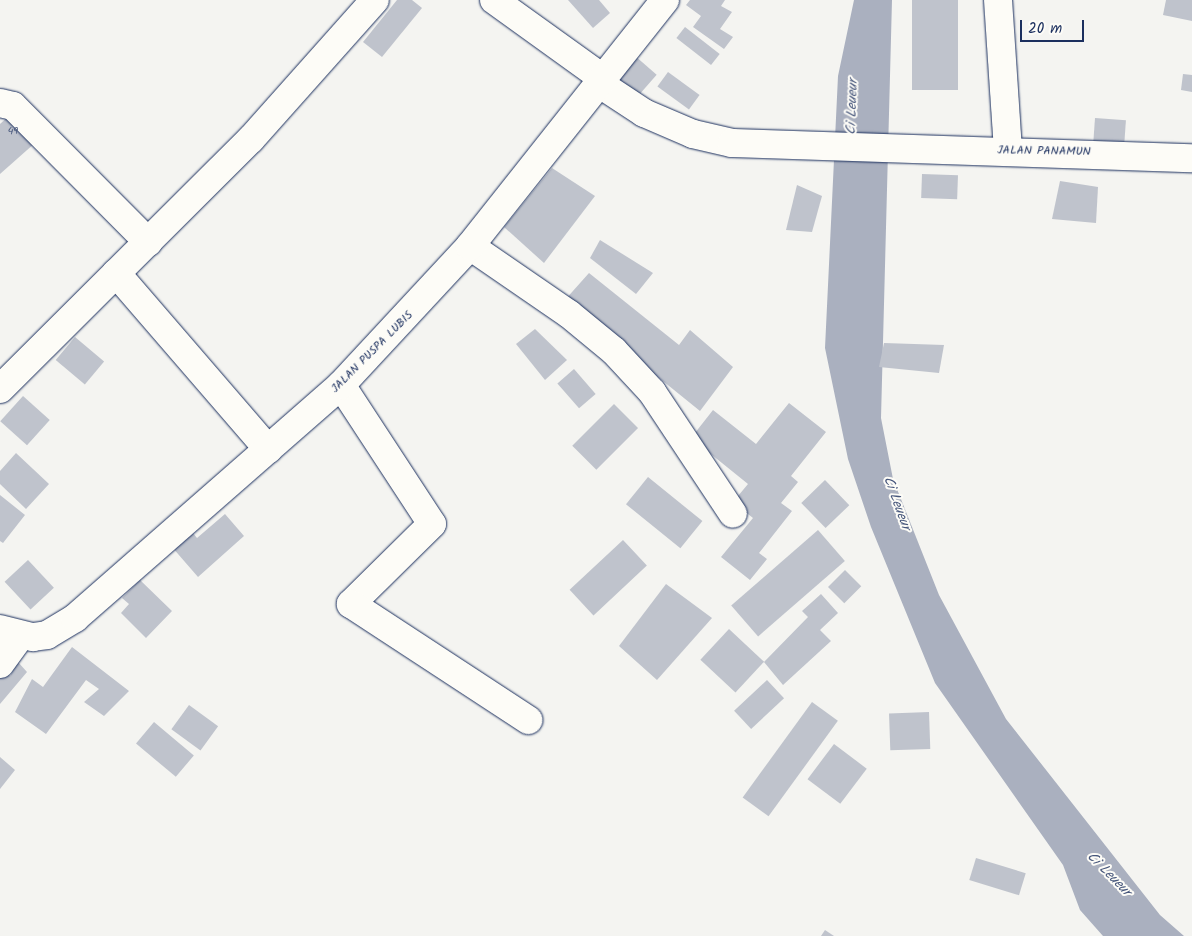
<!DOCTYPE html>
<style>
body{margin:0}
#map{position:relative;width:1192px;height:936px;overflow:hidden;background:#f4f4f1;font-family:Kalam,sans-serif}
div>[style]{position:absolute}
.water>*{inset:0;background:#aab0bf}
.building>*{inset:0;background:#bfc3cc;transform-origin:0 0}
.roads{filter:drop-shadow(0 0 1px #1b2f5e) drop-shadow(0 0 1px #1b2f5e)}
.minor>*{height:28px;margin:-14px;padding:0 14px;transform-origin:14px;border-radius:14px;background:#fdfcf7}
span{translate:-50% -50%;white-space:nowrap;text-align:center;line-height:1.15;-webkit-text-stroke:4px #fdfcf7;paint-order:stroke}
.number-label{font-size:10px;color:#44547a}
.number-label span{-webkit-text-stroke-width:0}
.street-label{font-size:12px;color:#1b2f5e}
.water-label{font-size:14px;color:#46567b;font-style:italic}
.scale{position:absolute;left:1020px;top:20px;width:64px;height:22px;box-sizing:border-box;border:2px solid #1b2f5e;border-top:0;padding-left:6px;font-size:15px;line-height:18px;white-space:nowrap;color:#1b2f5e;-webkit-text-stroke:4px #fdfcf7;paint-order:stroke}
</style>
<div id="map">
<div class="water">
<i style="clip-path:polygon(854px 0,892px 0,881px 418px,893px 479px,939px 595px,1006px 719px,1160px 915px,1184px 936px,1103px 936px,1080px 910px,1063px 865px,935px 683px,871px 527px,848px 459px,825px 348px,838px 76px)"></i>
</div>
<div class="building">
<i style="clip-path:polygon(397px 0,412px 0,422px 8px,382px 57px,363px 42px)"></i>
<i style="clip-path:polygon(568px 0,599px 0,610px 13px,593px 28px)"></i>
<i style="clip-path:polygon(690px 0,725px 0,721px 6px,732px 12px,720px 29px,733px 37px,724px 49px,693px 27px,701px 16px,686px 5px)"></i>
<i style="left:912px;top:0;width:46px;height:90px"></i>
<i style="clip-path:polygon(1166px 0,1192px 0,1192px 21px,1163px 15px)"></i>
<i style="left:685px;top:27px;width:44px;height:14px;rotate:38deg"></i>
<i style="left:634px;top:55px;width:30px;height:35px;rotate:41deg"></i>
<i style="left:668px;top:72px;width:39px;height:18px;rotate:36deg"></i>
<i style="clip-path:polygon(1183px 74px,1192px 75px,1192px 92px,1181px 90px)"></i>
<i style="clip-path:polygon(11px 114px,35px 143px,0 174px,0 124px)"></i>
<i style="left:1095px;top:118px;width:31px;height:28px;rotate:4deg"></i>
<i style="clip-path:polygon(552px 168px,595px 196px,544px 263px,504px 227px)"></i>
<i style="left:922px;top:174px;width:36px;height:24px;rotate:2deg"></i>
<i style="clip-path:polygon(1060px 181px,1098px 187px,1096px 223px,1052px 219px)"></i>
<i style="clip-path:polygon(797px 185px,822px 196px,812px 232px,786px 230px)"></i>
<i style="clip-path:polygon(600px 240px,653px 273px,636px 294px,590px 258px)"></i>
<i style="clip-path:polygon(589px 273px,679px 345px,690px 330px,733px 367px,700px 411px,564px 301px)"></i>
<i style="clip-path:polygon(535px 329px,567px 360px,545px 380px,516px 344px)"></i>
<i style="left:75px;top:337px;width:38px;height:30px;rotate:40deg"></i>
<i style="clip-path:polygon(884px 343px,944px 345px,939px 373px,879px 367px)"></i>
<i style="left:574px;top:369px;width:33px;height:22px;rotate:49deg"></i>
<i style="left:23px;top:396px;width:36px;height:34px;rotate:42deg"></i>
<i style="clip-path:polygon(789px 403px,826px 432px,791px 476px,798px 482px,781px 503px,792px 511px,759px 553px,767px 559px,750px 580px,721px 557px,753px 518px,733px 502px,748px 484px,691px 438px,713px 410px,756px 444px)"></i>
<i style="left:614px;top:404px;width:34px;height:59px;rotate:45deg"></i>
<i style="clip-path:polygon(16px 453px,49px 484px,26px 509px,0 484px,0 471px)"></i>
<i style="left:648px;top:477px;width:70px;height:35px;rotate:39deg"></i>
<i style="left:825px;top:480px;width:35px;height:33px;rotate:46deg"></i>
<i style="clip-path:polygon(0 495px,25px 515px,3px 543px,0 541px)"></i>
<i style="clip-path:polygon(225px 514px,244px 536px,198px 577px,165px 539px,184px 522px,197px 538px)"></i>
<i style="left:818px;top:530px;width:41px;height:115px;rotate:49deg"></i>
<i style="left:623px;top:540px;width:35px;height:73px;rotate:47deg"></i>
<i style="left:28px;top:560px;width:38px;height:32px;rotate:47deg"></i>
<i style="left:845px;top:570px;width:23px;height:24px;rotate:45deg"></i>
<i style="clip-path:polygon(140px 580px,172px 611px,146px 638px,121px 613px,129px 604px,122px 598px)"></i>
<i style="clip-path:polygon(666px 584px,712px 618px,657px 680px,619px 646px)"></i>
<i style="clip-path:polygon(821px 594px,838px 613px,820px 630px,831px 641px,783px 685px,764px 662px,808px 617px,802px 611px)"></i>
<i style="left:729px;top:629px;width:48px;height:42px;rotate:43deg"></i>
<i style="clip-path:polygon(72px 647px,129px 691px,104px 716px,84px 702px,99px 689px,86px 680px,46px 734px,15px 712px,32px 679px,43px 687px)"></i>
<i style="clip-path:polygon(18px 662px,27px 672px,0 704px,0 673px,3px 668px,10px 676px)"></i>
<i style="left:767px;top:680px;width:25px;height:45px;rotate:47deg"></i>
<i style="left:812px;top:702px;width:32px;height:118px;rotate:36deg"></i>
<i style="left:189px;top:705px;width:36px;height:30px;rotate:36deg"></i>
<i style="left:929px;top:712px;width:37px;height:40px;rotate:88deg"></i>
<i style="left:154px;top:722px;width:52px;height:28px;rotate:40deg"></i>
<i style="left:834px;top:744px;width:41px;height:44px;rotate:37deg"></i>
<i style="clip-path:polygon(0 757px,15px 770px,0 789px)"></i>
<i style="left:976px;top:858px;width:52px;height:23px;rotate:17deg"></i>
<i style="clip-path:polygon(825px 930px,834px 936px,821px 936px)"></i>
</div>
<div class="roads">
<div class="minor">
<i style="left:494px;top:0;width:135px;rotate:35.7deg"></i>
<i style="left:998px;top:0;width:150px;rotate:86.2deg"></i>
<i style="left:600px;top:84px;width:53px;rotate:33.4deg"></i>
<i style="left:644px;top:113px;width:53px;rotate:23.2deg"></i>
<i style="left:693px;top:134px;width:40px;rotate:13deg"></i>
<i style="left:732px;top:143px;width:460px;rotate:1.9deg"></i>
<i style="left:0;top:103px;width:13px;rotate:13deg"></i>
<i style="left:13px;top:106px;width:192px;rotate:45.2deg"></i>
<i style="left:470px;top:246px;width:120px;rotate:34.5deg"></i>
<i style="left:569px;top:314px;width:58px;rotate:39.4deg"></i>
<i style="left:614px;top:351px;width:56px;rotate:47.2deg"></i>
<i style="left:652px;top:392px;width:146px;rotate:56.4deg"></i>
<i style="left:116px;top:273px;width:233px;rotate:49.2deg"></i>
<i style="left:341px;top:385px;width:166px;rotate:56.8deg"></i>
<i style="left:432px;top:524px;width:114px;rotate:135.4deg"></i>
<i style="left:351px;top:604px;width:212px;rotate:33.2deg"></i>
<i style="left:0;top:389px;width:354px;rotate:-44.9deg"></i>
<i style="left:251px;top:139px;width:186px;rotate:-48.3deg"></i>
<i style="left:0;top:629px;width:34px;rotate:14deg"></i>
<i style="left:33px;top:637px;width:14px;rotate:-8deg"></i>
<i style="left:47px;top:635px;width:33px;rotate:-31deg"></i>
<i style="left:75px;top:618px;width:354px;rotate:-41.2deg"></i>
<i style="left:341px;top:385px;width:190px;rotate:-47.1deg"></i>
<i style="left:470px;top:246px;width:314px;rotate:-51.6deg"></i>
<i style="left:0;top:664px;width:34px;rotate:-54deg"></i>
</div>
</div>
<div class="number-label">
<span style="left:13px;top:132px">49</span>
</div>
<div class="street-label">
<span style="left:1044px;top:151px;rotate:1deg">JALAN PANAMUN</span>
<span style="left:372px;top:352px;rotate:-45deg">JALAN PUSPA LUBIS</span>
</div>
<div class="water-label">
<span style="left:852px;top:107px;rotate:-88deg">Ci Leueur</span>
<span style="left:897px;top:503px;rotate:70deg">Ci Leueur</span>
<span style="left:1109px;top:874px;rotate:45deg">Ci Leueur</span>
</div>
<div class="scale">20 m</div>
</div>
